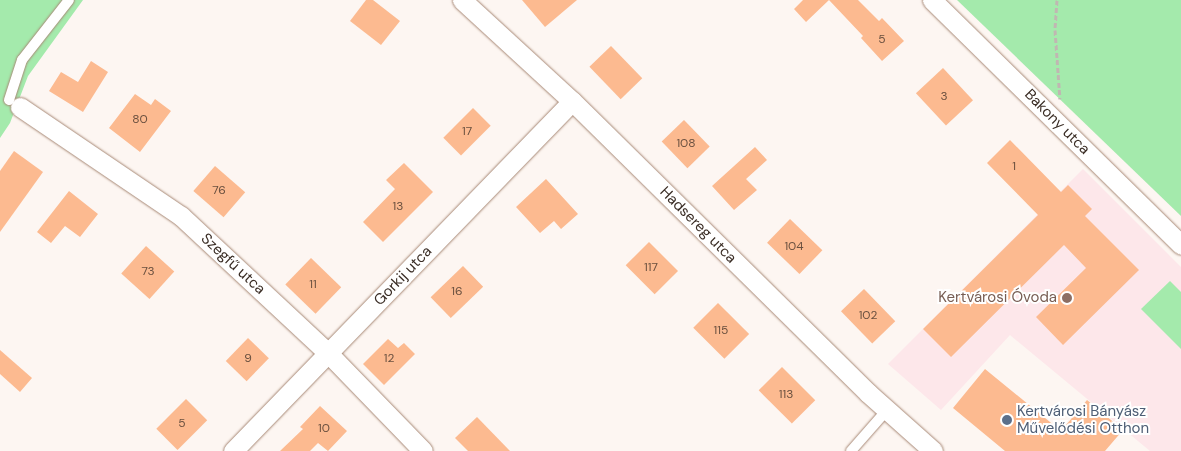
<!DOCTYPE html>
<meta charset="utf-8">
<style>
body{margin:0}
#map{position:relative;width:1181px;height:451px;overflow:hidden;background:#fdf6f2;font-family:"DM Sans",sans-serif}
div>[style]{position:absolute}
.education>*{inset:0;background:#fde7ea}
.green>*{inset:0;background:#a4eaac}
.building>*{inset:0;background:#fcba90;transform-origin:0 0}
.path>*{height:3px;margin-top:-1.5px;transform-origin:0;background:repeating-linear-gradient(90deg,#c0b7b2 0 5px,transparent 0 7.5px)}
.roads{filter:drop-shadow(0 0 1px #a88976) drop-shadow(0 0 1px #a88976)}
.lane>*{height:10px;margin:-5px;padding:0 5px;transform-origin:5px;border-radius:5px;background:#fff}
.street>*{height:19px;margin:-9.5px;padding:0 9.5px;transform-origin:9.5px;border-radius:9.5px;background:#fff}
.dots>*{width:14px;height:14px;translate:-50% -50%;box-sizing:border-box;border:2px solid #fff;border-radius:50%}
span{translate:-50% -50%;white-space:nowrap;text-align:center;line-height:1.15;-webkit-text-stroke:4px #fff;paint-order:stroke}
.number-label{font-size:12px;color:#6a503f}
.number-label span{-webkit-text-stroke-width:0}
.street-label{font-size:15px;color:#392c24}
.education-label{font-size:15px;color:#785e54}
.right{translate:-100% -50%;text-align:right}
.service-label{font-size:15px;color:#4e5e75}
.left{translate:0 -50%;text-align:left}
</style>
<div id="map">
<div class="education">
<i style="clip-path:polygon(1083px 169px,1181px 267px,1181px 451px,1150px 451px,1010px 335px,941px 410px,888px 364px)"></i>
</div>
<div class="green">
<i style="clip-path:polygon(0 0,83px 0,28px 76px,10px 123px,0 138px)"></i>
<i style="clip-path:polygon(957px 0,1181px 0,1181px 216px)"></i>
<i style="clip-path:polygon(1170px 281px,1181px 292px,1181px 349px,1141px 309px)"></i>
</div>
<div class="building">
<i style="clip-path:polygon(366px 0,373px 0,400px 21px,381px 45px,350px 21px)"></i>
<i style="clip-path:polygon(522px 0,577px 0,545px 27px)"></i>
<i style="clip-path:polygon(803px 0,858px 0,879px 21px,882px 18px,904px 41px,882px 61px,861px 38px,863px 36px,829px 0,806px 22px,794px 9px)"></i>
<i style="left:611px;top:46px;width:45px;height:30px;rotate:46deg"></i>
<i style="clip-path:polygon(91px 61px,108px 72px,83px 112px,49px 91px,61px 72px,78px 82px)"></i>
<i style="left:943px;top:68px;width:44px;height:37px;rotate:47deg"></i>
<i style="clip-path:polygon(135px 94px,151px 105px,155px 99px,171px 111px,140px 152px,109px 128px)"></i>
<i style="left:473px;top:108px;width:25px;height:42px;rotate:45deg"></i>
<i style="left:684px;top:120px;width:37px;height:31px;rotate:46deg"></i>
<i style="clip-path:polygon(1010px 140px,1061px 192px,1068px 185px,1092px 209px,1085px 216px,1139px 270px,1063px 345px,1036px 317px,1086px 268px,1064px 245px,951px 357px,923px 329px,1038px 215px,987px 163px)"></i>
<i style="clip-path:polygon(755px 147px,767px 160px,746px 179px,757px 190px,734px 210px,712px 186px)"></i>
<i style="clip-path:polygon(14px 151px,43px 172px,0 232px,0 171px)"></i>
<i style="clip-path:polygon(404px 163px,433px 192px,383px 242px,363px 222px,395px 189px,386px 180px)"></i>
<i style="left:215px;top:166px;width:40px;height:33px;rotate:41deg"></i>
<i style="clip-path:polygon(546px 179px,578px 214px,561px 229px,554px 221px,540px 233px,516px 207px)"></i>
<i style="clip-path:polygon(69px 191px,98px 214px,80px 237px,65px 226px,51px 243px,37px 232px)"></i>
<i style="left:790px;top:219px;width:45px;height:33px;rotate:44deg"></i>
<i style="left:649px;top:242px;width:41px;height:33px;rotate:45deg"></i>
<i style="left:146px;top:246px;width:38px;height:37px;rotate:42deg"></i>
<i style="left:311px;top:258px;width:42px;height:37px;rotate:44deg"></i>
<i style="left:463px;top:266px;width:29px;height:45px;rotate:46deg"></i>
<i style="left:864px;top:289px;width:45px;height:32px;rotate:46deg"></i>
<i style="left:718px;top:303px;width:44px;height:35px;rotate:45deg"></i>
<i style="left:248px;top:338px;width:29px;height:32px;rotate:44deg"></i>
<i style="clip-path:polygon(388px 339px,398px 348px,404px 343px,415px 354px,384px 385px,363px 364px)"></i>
<i style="clip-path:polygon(0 350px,32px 378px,20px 392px,0 374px)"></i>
<i style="left:782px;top:367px;width:47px;height:33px;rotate:45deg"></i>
<i style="clip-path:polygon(985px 369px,1061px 431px,1087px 400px,1123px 430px,1105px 451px,1005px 451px,953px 408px)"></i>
<i style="left:186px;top:399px;width:30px;height:42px;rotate:45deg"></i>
<i style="clip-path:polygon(320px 406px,347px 431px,328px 451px,318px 443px,310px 451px,280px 451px,303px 429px,300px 427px)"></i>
<i style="clip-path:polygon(477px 417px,510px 451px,468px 451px,455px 438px)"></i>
</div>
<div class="path">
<i style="left:1057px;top:0;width:30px;rotate:94deg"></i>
<i style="left:1055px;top:30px;width:69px;rotate:85.9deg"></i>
</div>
<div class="roads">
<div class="lane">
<i style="left:9px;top:100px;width:42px;rotate:-72deg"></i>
<i style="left:22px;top:60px;width:76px;rotate:-51.9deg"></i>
<i style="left:851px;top:451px;width:55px;rotate:-48.7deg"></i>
</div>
<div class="street">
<i style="left:462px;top:0;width:149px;rotate:42.6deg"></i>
<i style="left:572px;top:101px;width:416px;rotate:44.6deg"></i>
<i style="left:868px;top:393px;width:87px;rotate:41.7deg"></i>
<i style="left:932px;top:0;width:349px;rotate:44.5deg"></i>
<i style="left:20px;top:107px;width:194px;rotate:34.1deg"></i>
<i style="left:181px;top:216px;width:201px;rotate:43deg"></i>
<i style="left:328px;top:353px;width:136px;rotate:45.9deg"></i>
<i style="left:233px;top:451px;width:487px;rotate:-45.9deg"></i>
</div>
</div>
<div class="dots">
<i style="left:1067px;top:298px;background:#8d6e63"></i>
<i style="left:1007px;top:420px;background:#5c6f8a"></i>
</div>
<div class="number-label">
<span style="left:882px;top:40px">5</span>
<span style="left:944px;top:97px">3</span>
<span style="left:140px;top:120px">80</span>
<span style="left:467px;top:132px">17</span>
<span style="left:686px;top:144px">108</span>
<span style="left:1014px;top:167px">1</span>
<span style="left:219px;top:191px">76</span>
<span style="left:398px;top:207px">13</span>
<span style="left:794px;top:247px">104</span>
<span style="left:651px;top:268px">117</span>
<span style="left:148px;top:272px">73</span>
<span style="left:313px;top:285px">11</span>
<span style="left:457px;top:292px">16</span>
<span style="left:868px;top:316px">102</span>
<span style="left:721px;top:331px">115</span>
<span style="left:248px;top:359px">9</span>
<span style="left:389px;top:359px">12</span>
<span style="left:786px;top:395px">113</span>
<span style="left:182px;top:424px">5</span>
<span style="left:324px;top:429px">10</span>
</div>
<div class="street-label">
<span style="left:1057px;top:122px;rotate:45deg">Bakony utca</span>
<span style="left:698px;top:225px;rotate:45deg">Hadsereg utca</span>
<span style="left:233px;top:264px;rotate:43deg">Szegfű utca</span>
<span style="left:403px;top:276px;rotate:-46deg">Gorkij utca</span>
</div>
<div class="education-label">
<span class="right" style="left:1057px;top:298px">Kertvárosi Óvoda</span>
</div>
<div class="service-label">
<span class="left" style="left:1017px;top:420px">Kertvárosi Bányász<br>Művelődési Otthon</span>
</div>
</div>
